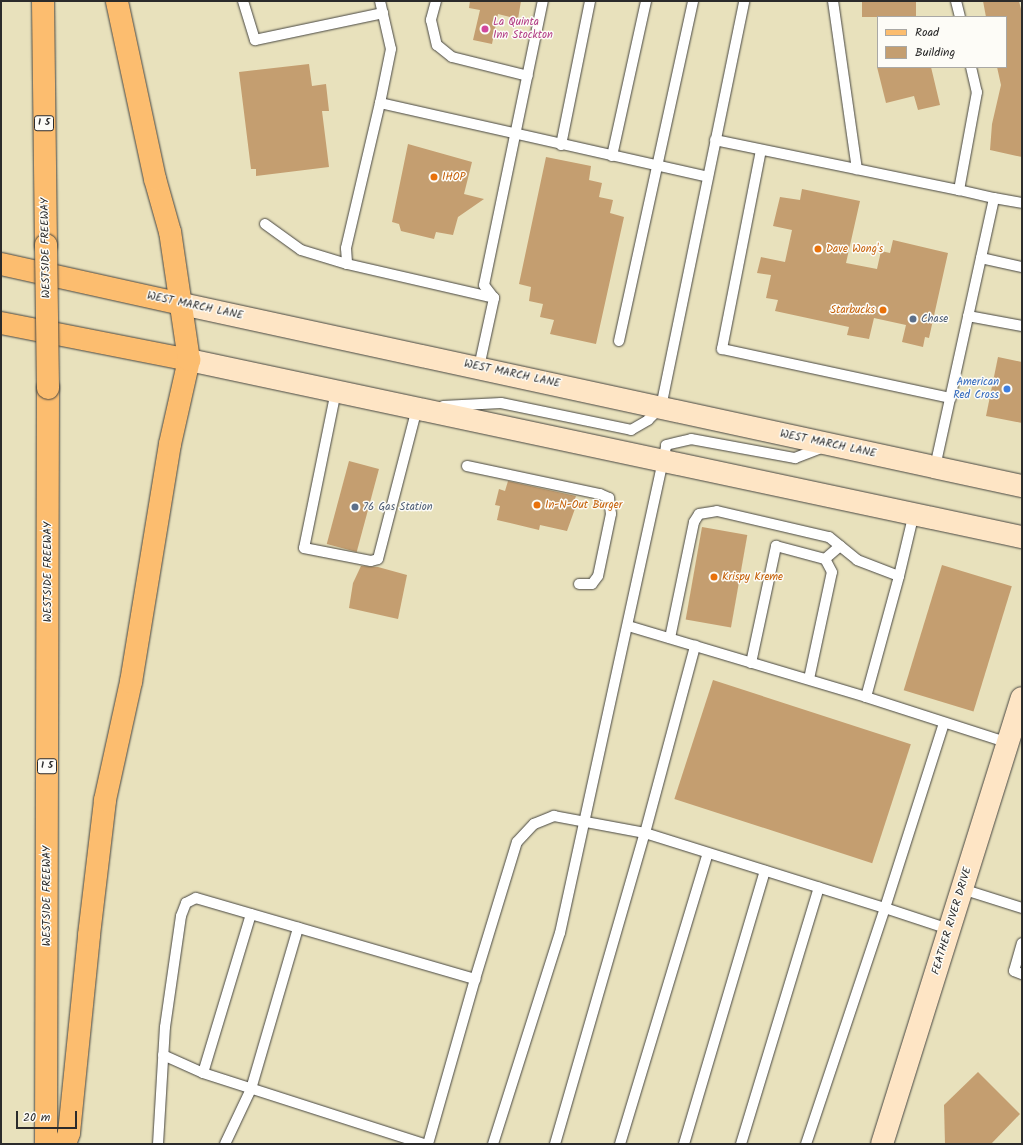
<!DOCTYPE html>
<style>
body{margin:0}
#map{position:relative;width:1023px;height:1145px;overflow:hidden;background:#e8e1bc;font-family:Kalam,sans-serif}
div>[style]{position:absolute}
.building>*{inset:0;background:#c49e70;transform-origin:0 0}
.roads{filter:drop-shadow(0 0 1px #474641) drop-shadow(0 0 1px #474641)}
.lane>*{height:10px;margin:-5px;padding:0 5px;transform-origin:5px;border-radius:5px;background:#fff}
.secondary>*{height:22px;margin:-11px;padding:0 11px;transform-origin:11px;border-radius:11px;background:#fee5c5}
.primary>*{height:22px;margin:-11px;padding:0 11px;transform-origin:11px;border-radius:11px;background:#fcbd6f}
.highway>*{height:22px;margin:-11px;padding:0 11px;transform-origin:11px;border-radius:11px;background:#fcbd6f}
.bridges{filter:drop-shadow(0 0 1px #474641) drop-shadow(0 0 1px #474641)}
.highway-bridge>*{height:22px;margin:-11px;padding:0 11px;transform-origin:11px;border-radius:11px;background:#fcbd6f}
.dots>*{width:11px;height:11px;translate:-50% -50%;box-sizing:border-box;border:2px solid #fdfcf7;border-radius:50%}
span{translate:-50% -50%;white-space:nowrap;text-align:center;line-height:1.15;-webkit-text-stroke:3px #fdfcf7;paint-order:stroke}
.shield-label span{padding:1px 3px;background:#fdfcf7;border:1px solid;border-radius:3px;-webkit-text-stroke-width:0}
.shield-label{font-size:10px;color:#2b2b2b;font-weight:700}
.hotel-label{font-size:11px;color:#b23c85}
.left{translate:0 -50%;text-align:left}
.food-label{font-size:11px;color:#c56008}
.right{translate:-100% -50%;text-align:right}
.street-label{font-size:11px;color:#2b2b2b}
.service-label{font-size:11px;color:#4e5e75}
.shop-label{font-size:11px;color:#366cbe}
.frame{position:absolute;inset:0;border:2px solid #2b2b2b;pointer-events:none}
.legend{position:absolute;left:877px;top:16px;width:130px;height:52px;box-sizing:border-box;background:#fdfcf7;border:1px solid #a9a8a5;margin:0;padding:5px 7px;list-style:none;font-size:12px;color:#2b2b2b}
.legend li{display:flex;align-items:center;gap:8px;height:20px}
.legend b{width:20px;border:1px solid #a9a8a5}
.scale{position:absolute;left:16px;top:1111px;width:61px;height:18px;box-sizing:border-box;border:2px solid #2b2b2b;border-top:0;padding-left:5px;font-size:12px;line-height:14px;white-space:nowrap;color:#2b2b2b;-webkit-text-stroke:3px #fdfcf7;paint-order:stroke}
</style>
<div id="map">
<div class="building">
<i style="clip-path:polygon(470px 1px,521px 1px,518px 19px,498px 14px,492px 44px,473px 40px,480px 10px,469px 8px)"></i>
<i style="left:862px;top:1px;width:54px;height:16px"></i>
<i style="clip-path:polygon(983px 1px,1019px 1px,1022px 13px,1022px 157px,990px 150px,992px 124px,1001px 85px,997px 67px,1006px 67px,1006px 17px,986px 17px)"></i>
<i style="clip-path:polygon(309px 64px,312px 86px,326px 84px,329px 111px,322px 111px,329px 167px,256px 176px,256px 169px,251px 169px,239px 72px)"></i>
<i style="clip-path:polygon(877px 67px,931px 67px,940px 105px,918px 110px,914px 96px,886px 103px)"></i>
<i style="clip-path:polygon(408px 144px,472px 162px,464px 194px,484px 199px,458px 217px,453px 235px,436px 232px,434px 239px,401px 231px,399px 224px,392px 222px)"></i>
<i style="clip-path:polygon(546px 157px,591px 166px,589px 180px,602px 183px,599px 197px,613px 200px,610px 213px,624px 217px,596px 344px,550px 334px,554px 320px,540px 317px,543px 304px,529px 301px,531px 287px,519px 284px)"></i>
<i style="clip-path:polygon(802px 189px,860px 201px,846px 263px,877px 269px,881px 251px,890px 253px,893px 240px,948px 253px,929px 338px,925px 337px,923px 347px,902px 342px,906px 325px,874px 318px,869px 339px,847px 335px,849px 327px,775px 311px,778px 300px,766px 298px,771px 275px,757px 273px,761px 257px,785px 262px,792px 230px,773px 226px,780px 197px,800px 200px)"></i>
<i style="clip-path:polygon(998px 357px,1022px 362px,1022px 423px,986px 416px)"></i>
<i style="left:349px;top:461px;width:31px;height:86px;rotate:15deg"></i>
<i style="clip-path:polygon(508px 481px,576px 496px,574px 502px,577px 503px,567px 531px,540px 525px,539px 530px,497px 520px,500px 506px,495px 505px,499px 489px,505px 491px)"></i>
<i style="left:702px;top:527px;width:46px;height:94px;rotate:10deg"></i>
<i style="left:942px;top:565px;width:73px;height:131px;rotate:17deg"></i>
<i style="clip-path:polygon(361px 566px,378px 567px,407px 575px,398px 619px,349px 608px,353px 583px)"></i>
<i style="left:713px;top:680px;width:208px;height:125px;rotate:18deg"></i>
<i style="clip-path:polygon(978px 1072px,1020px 1114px,991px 1144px,945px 1144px,944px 1105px)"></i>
</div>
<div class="roads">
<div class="lane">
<i style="left:243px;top:1px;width:41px;rotate:72.9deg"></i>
<i style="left:255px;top:40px;width:131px;rotate:-11.9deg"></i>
<i style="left:380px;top:1px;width:49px;rotate:77.1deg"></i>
<i style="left:391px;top:49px;width:55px;rotate:101.5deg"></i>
<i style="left:380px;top:103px;width:336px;rotate:12.7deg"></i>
<i style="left:436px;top:1px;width:20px;rotate:105deg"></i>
<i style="left:431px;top:20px;width:26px;rotate:77deg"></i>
<i style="left:437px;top:45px;width:19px;rotate:39deg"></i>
<i style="left:452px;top:57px;width:78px;rotate:14deg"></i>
<i style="left:833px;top:1px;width:170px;rotate:81.9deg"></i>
<i style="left:956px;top:1px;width:16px;rotate:76deg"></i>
<i style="left:971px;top:67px;width:26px;rotate:77deg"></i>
<i style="left:977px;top:92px;width:100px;rotate:100.4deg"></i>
<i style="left:959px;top:190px;width:36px;rotate:13deg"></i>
<i style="left:380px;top:103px;width:149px;rotate:103.2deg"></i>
<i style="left:346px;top:248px;width:16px;rotate:86deg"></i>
<i style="left:347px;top:264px;width:151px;rotate:13deg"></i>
<i style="left:715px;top:140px;width:249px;rotate:11.6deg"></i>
<i style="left:561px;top:145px;width:147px;rotate:-78.6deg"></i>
<i style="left:761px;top:150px;width:203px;rotate:101.1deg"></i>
<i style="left:722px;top:349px;width:234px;rotate:12.1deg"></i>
<i style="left:612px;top:156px;width:159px;rotate:-77.6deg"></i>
<i style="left:265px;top:224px;width:44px;rotate:35.8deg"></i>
<i style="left:301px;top:250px;width:48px;rotate:16.9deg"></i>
<i style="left:981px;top:258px;width:42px;rotate:12.4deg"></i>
<i style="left:968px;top:316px;width:55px;rotate:10.5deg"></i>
<i style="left:619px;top:341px;width:348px;rotate:-77.7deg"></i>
<i style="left:479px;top:367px;width:71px;rotate:-77.7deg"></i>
<i style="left:494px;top:298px;width:16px;rotate:-128deg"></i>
<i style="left:484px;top:285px;width:290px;rotate:-78.3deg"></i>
<i style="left:336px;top:391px;width:160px;rotate:101.5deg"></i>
<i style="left:304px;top:548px;width:68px;rotate:11deg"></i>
<i style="left:371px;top:561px;width:7px;rotate:-16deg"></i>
<i style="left:378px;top:559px;width:156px;rotate:-75.5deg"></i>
<i style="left:443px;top:406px;width:58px;rotate:-3deg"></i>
<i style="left:501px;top:403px;width:133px;rotate:11.7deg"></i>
<i style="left:631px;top:430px;width:20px;rotate:-30deg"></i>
<i style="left:648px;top:420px;width:18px;rotate:-45deg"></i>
<i style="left:661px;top:407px;width:414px;rotate:-78.4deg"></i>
<i style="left:467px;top:466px;width:136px;rotate:11.9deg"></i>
<i style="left:600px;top:494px;width:10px;rotate:24deg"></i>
<i style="left:609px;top:498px;width:16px;rotate:83deg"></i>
<i style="left:611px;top:514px;width:63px;rotate:101.8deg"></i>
<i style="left:598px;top:576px;width:10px;rotate:127deg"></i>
<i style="left:592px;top:584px;width:13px;rotate:180deg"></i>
<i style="left:935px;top:467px;width:275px;rotate:-77.6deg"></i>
<i style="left:994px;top:198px;width:28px;rotate:10deg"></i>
<i style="left:628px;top:626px;width:248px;rotate:16.6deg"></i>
<i style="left:866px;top:697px;width:149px;rotate:17.9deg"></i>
<i style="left:670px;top:638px;width:118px;rotate:-78.3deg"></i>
<i style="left:694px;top:522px;width:9px;rotate:-58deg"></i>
<i style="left:699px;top:514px;width:18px;rotate:-9deg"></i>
<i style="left:717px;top:511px;width:115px;rotate:13.1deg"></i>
<i style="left:829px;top:537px;width:36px;rotate:39deg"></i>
<i style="left:857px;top:560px;width:45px;rotate:20.9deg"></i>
<i style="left:899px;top:576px;width:65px;rotate:-76.6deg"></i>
<i style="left:751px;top:663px;width:120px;rotate:-77.9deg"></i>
<i style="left:776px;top:546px;width:51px;rotate:14.9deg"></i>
<i style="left:825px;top:559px;width:20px;rotate:-41deg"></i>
<i style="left:809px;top:679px;width:109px;rotate:-77.9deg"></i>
<i style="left:832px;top:572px;width:15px;rotate:-118deg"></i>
<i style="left:866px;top:697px;width:125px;rotate:-74.7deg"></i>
<i style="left:944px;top:723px;width:194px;rotate:107.7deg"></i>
<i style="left:885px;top:908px;width:67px;rotate:18.2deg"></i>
<i style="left:962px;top:889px;width:63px;rotate:17.6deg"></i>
<i style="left:1022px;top:943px;width:29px;rotate:106deg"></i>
<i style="left:1014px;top:971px;width:9px;rotate:21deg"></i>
<i style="left:163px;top:1055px;width:44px;rotate:24.2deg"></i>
<i style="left:203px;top:1073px;width:232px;rotate:17.8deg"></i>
<i style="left:203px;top:1073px;width:166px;rotate:-73.2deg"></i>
<i style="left:158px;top:1144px;width:117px;rotate:-86.6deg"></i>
<i style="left:165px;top:1027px;width:112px;rotate:-81.8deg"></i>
<i style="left:181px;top:916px;width:14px;rotate:-69deg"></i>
<i style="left:186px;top:903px;width:11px;rotate:-27deg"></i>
<i style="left:196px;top:898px;width:291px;rotate:16.2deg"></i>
<i style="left:475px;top:979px;width:143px;rotate:-73deg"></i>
<i style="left:517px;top:842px;width:25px;rotate:-47deg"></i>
<i style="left:534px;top:824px;width:22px;rotate:-22deg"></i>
<i style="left:554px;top:816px;width:93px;rotate:10.6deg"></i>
<i style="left:645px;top:833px;width:194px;rotate:-75deg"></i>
<i style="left:225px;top:1144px;width:61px;rotate:-64.7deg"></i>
<i style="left:251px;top:1089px;width:168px;rotate:-73.7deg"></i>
<i style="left:428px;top:1144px;width:172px;rotate:-74.1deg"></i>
<i style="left:493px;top:1144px;width:221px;rotate:-72.4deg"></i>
<i style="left:560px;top:933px;width:499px;rotate:-77.7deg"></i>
<i style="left:666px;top:445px;width:26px;rotate:-13deg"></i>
<i style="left:691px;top:439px;width:106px;rotate:10.4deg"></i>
<i style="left:795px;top:458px;width:30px;rotate:-21deg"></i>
<i style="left:555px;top:1144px;width:324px;rotate:-73.9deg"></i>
<i style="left:645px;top:833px;width:251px;rotate:17.4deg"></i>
<i style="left:885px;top:908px;width:249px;rotate:108.5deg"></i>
<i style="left:620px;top:1144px;width:304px;rotate:-73.2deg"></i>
<i style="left:684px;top:1144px;width:285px;rotate:-73.5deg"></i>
<i style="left:741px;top:1144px;width:268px;rotate:-73.1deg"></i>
</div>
<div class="secondary">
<i style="left:182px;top:304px;width:859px;rotate:12.23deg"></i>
<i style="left:189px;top:360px;width:852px;rotate:12deg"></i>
<i style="left:882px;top:1144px;width:467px;rotate:-72.6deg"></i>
</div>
<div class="primary">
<i style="left:1px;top:264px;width:185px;rotate:12.5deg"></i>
<i style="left:1px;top:323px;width:192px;rotate:11.1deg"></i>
</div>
<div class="highway">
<i style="left:43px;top:1px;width:244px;rotate:89.3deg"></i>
<i style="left:46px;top:1144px;width:756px;rotate:-89.85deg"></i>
<i style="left:65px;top:1144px;width:12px;rotate:-70deg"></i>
<i style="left:69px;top:1133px;width:199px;rotate:-84.2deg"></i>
<i style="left:89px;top:935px;width:136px;rotate:-83.2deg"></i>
<i style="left:105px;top:800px;width:121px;rotate:-77.6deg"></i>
<i style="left:131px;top:682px;width:241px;rotate:-80.7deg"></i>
<i style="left:170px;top:444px;width:86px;rotate:-77.3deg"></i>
<i style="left:189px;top:360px;width:129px;rotate:-98.4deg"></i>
<i style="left:170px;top:232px;width:55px;rotate:-105.8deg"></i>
<i style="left:155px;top:179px;width:182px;rotate:-102.1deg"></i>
</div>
</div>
<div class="bridges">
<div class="highway-bridge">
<i style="left:46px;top:245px;width:143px;rotate:89.2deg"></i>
</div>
</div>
<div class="dots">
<i style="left:485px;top:29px;background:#d1479c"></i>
<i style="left:434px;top:177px;background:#e8710a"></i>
<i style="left:818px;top:249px;background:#e8710a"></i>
<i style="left:883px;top:310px;background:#e8710a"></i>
<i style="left:913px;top:319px;background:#5c6f8a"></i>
<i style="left:1007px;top:389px;background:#3f7fe0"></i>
<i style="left:537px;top:505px;background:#e8710a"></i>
<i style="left:355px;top:507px;background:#5c6f8a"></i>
<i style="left:714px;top:577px;background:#e8710a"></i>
</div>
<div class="shield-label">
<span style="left:44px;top:123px">I 5</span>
<span style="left:47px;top:766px">I 5</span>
</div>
<div class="hotel-label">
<span class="left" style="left:493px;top:29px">La Quinta<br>Inn Stockton</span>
</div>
<div class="food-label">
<span class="left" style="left:442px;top:177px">IHOP</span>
<span class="left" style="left:826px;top:249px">Dave Wong's</span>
<span class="right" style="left:875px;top:310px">Starbucks</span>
<span class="left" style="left:545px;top:505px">In-N-Out Burger</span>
<span class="left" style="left:722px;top:577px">Krispy Kreme</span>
</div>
<div class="street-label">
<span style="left:46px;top:248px;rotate:-91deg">WESTSIDE FREEWAY</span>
<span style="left:195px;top:306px;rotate:12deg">WEST MARCH LANE</span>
<span style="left:512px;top:374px;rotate:12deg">WEST MARCH LANE</span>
<span style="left:828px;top:444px;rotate:12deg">WEST MARCH LANE</span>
<span style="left:48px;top:572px;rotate:-90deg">WESTSIDE FREEWAY</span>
<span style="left:47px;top:896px;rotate:-90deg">WESTSIDE FREEWAY</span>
<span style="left:952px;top:921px;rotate:-73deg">FEATHER RIVER DRIVE</span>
</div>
<div class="service-label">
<span class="left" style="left:921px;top:319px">Chase</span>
<span class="left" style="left:363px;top:507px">76 Gas Station</span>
</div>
<div class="shop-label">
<span class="right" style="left:999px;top:389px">American<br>Red Cross</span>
</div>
<div class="frame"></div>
<ul class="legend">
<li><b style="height:5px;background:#fcbd6f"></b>Road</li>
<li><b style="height:11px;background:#c49e70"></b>Building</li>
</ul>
<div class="scale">20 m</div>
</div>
